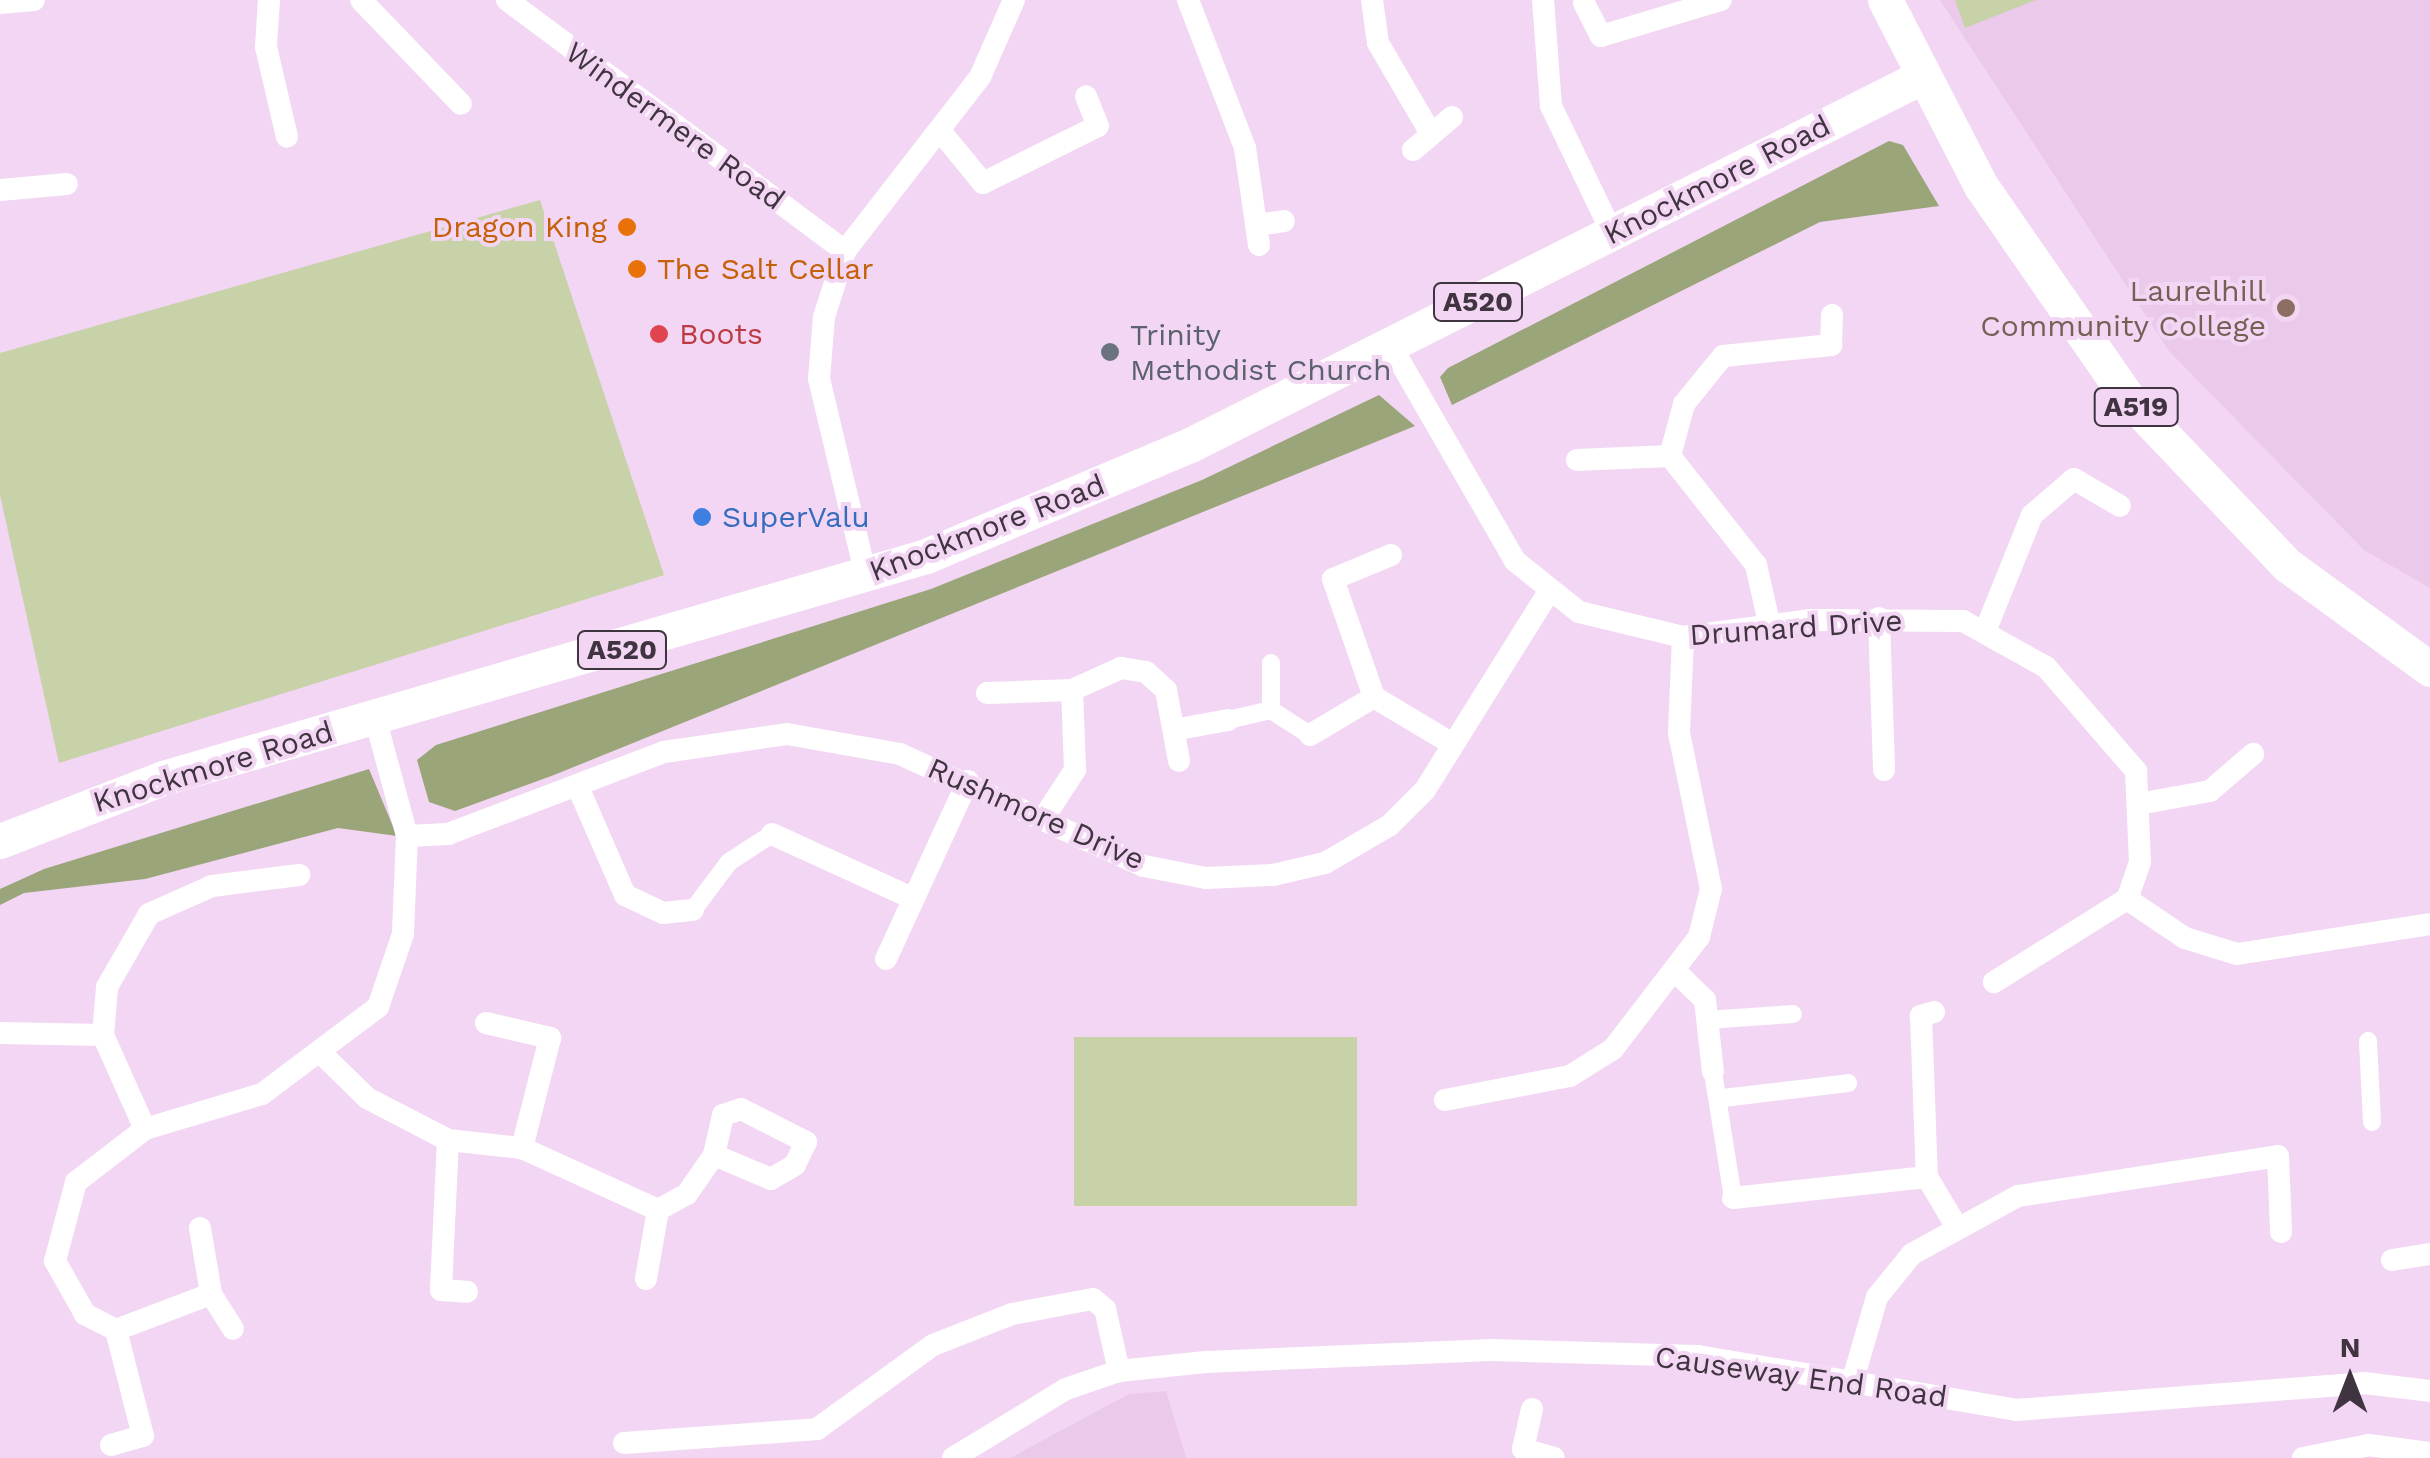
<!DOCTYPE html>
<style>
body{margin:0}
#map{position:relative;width:2430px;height:1458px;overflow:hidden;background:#f2d6f3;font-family:"Work Sans",sans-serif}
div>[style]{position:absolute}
.built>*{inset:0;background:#eac9ea}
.green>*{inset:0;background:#c7d2a8;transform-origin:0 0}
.forest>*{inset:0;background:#9aa57a}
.pedestrian>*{height:18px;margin:-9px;padding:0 9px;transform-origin:9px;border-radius:9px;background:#fff}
.minor>*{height:22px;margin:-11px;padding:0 11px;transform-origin:11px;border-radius:11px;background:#fff}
.primary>*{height:35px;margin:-17.5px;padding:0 17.5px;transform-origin:17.5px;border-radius:17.5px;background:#fff}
.dots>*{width:28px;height:28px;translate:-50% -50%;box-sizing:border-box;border:5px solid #f2d6f3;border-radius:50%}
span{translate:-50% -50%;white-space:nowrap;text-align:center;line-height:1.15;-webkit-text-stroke:8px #f2d6f3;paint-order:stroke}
.shield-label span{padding:2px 8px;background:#f2d6f3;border:2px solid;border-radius:8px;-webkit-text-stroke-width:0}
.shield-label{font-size:28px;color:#3f343f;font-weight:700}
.street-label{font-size:30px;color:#3f343f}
.food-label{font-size:30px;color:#c56008}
.right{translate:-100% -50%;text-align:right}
.left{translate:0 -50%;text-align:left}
.education-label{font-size:30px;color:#785e54}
.health-label{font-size:30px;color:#be3a42}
.worship-label{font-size:30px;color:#5b616d}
.shop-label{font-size:30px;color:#366cbe}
.north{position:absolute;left:2300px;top:1328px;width:100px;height:100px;-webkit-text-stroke:8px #f2d6f3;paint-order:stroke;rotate:0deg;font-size:28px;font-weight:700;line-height:40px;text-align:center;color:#3f343f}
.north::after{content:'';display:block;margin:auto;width:35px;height:45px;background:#3f343f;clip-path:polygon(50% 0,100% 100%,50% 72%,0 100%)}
</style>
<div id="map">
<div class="built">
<i style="clip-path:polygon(1940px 0,2430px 0,2430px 588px,2364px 550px,2169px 351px)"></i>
<i style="clip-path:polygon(1166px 1391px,1186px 1458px,1010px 1458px,1129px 1394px)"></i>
</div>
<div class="green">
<i style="clip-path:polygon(1955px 0,2036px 0,1965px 28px)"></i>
<i style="clip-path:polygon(540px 200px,664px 575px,59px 763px,0 495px,0 353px)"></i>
<i style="left:1074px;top:1037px;width:283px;height:169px"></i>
</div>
<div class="forest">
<i style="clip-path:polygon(1889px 141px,1903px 145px,1939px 206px,1820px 222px,1452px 405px,1440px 377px,1448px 368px)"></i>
<i style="clip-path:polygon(1379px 395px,1415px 426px,554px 775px,455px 811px,429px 802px,417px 760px,436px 745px,931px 589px,1202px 480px)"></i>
<i style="clip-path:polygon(369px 769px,397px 836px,338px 828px,145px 879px,24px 893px,0 905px,0 889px,44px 869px)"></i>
</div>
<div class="pedestrian">
<i style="left:1271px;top:663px;width:47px;rotate:90deg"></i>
<i style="left:1228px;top:720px;width:44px;rotate:-13.1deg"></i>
<i style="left:1271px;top:710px;width:46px;rotate:32.7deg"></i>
<i style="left:693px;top:910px;width:60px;rotate:-53.1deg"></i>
<i style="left:729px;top:862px;width:51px;rotate:-33.1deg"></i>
<i style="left:1706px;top:1020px;width:87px;rotate:-3.9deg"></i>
<i style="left:2368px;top:1041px;width:81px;rotate:87.2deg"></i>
<i style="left:1713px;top:1072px;width:128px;rotate:81deg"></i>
<i style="left:1723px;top:1098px;width:126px;rotate:-6.8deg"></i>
</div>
<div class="minor">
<i style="left:269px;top:0;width:47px;rotate:93.7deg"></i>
<i style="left:266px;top:47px;width:92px;rotate:76.9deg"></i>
<i style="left:361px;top:0;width:144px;rotate:46.1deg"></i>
<i style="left:507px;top:0;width:421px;rotate:36.6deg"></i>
<i style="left:1188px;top:0;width:159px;rotate:68.9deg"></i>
<i style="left:1245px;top:148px;width:98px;rotate:81.8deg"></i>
<i style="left:1372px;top:0;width:43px;rotate:82.1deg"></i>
<i style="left:1378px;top:43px;width:103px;rotate:59.7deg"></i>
<i style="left:1543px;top:0;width:106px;rotate:85.7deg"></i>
<i style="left:1551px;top:106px;width:141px;rotate:64.3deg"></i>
<i style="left:0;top:3px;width:34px;rotate:-5deg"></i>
<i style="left:1584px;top:3px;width:37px;rotate:63deg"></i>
<i style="left:1601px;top:36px;width:125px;rotate:-16.7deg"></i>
<i style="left:941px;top:132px;width:66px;rotate:50.5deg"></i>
<i style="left:983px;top:183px;width:128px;rotate:-26.4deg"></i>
<i style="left:1098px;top:126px;width:32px;rotate:-112deg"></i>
<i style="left:1413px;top:150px;width:51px;rotate:-40.2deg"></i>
<i style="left:0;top:190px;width:67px;rotate:-5.1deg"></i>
<i style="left:1256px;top:225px;width:28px;rotate:-8deg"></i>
<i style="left:1391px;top:346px;width:248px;rotate:60deg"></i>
<i style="left:1515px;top:561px;width:82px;rotate:38.6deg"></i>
<i style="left:1579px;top:612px;width:107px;rotate:13.5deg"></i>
<i style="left:1683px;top:637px;width:129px;rotate:-7.6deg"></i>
<i style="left:1811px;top:620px;width:152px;rotate:0.4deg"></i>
<i style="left:1963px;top:621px;width:95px;rotate:29deg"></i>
<i style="left:2046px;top:667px;width:138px;rotate:49.1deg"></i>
<i style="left:2136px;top:771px;width:91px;rotate:87.5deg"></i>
<i style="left:2140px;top:862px;width:39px;rotate:109deg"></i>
<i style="left:2127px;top:899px;width:157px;rotate:148deg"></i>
<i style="left:1577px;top:460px;width:93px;rotate:-2.5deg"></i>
<i style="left:1391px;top:555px;width:63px;rotate:157.5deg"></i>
<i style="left:1333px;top:579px;width:125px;rotate:70.8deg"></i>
<i style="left:1374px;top:697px;width:90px;rotate:30.9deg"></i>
<i style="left:866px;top:576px;width:203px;rotate:-103.4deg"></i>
<i style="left:819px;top:379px;width:62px;rotate:-85.4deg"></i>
<i style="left:824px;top:317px;width:69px;rotate:-72.3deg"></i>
<i style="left:845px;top:251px;width:220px;rotate:-52.2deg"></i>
<i style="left:980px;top:77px;width:84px;rotate:-66.2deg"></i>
<i style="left:1879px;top:618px;width:152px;rotate:88.1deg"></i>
<i style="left:1770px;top:627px;width:64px;rotate:-102.7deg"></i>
<i style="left:1756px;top:565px;width:139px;rotate:-128.3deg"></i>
<i style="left:1670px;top:456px;width:54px;rotate:-74.9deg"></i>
<i style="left:1684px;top:404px;width:62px;rotate:-50.9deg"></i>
<i style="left:1723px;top:356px;width:109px;rotate:-5.8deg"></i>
<i style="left:1831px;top:345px;width:30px;rotate:-88deg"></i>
<i style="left:1986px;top:629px;width:123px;rotate:-68deg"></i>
<i style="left:2032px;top:515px;width:55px;rotate:-40.6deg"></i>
<i style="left:2074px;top:479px;width:53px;rotate:30.4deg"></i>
<i style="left:987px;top:693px;width:85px;rotate:-2deg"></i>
<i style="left:1072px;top:690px;width:54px;rotate:-24.2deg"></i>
<i style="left:1121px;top:668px;width:25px;rotate:9deg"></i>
<i style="left:1146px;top:672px;width:27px;rotate:42deg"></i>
<i style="left:1166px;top:690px;width:72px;rotate:79.6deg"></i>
<i style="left:1179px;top:729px;width:50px;rotate:-10.4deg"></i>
<i style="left:1310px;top:735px;width:74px;rotate:-30.7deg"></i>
<i style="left:578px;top:787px;width:118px;rotate:66.5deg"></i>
<i style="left:625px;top:895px;width:42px;rotate:25.3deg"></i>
<i style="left:663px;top:913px;width:30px;rotate:-6deg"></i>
<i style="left:2144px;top:803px;width:67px;rotate:-10.3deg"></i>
<i style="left:2210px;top:791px;width:57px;rotate:-40.7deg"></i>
<i style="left:1043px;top:819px;width:59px;rotate:-56.9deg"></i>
<i style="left:1075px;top:770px;width:80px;rotate:-92.1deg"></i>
<i style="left:772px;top:834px;width:154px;rotate:24.6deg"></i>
<i style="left:407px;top:836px;width:41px;rotate:-2.8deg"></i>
<i style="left:448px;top:834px;width:231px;rotate:-20.8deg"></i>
<i style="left:664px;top:752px;width:124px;rotate:-8.3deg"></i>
<i style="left:787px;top:734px;width:115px;rotate:10deg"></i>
<i style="left:900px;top:754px;width:268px;rotate:24.7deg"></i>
<i style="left:1144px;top:866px;width:63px;rotate:11deg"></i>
<i style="left:1206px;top:878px;width:67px;rotate:-2.6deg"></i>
<i style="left:1273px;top:875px;width:53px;rotate:-13deg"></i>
<i style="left:1325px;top:863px;width:75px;rotate:-30.3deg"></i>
<i style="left:1390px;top:825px;width:49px;rotate:-45deg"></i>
<i style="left:1425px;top:790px;width:232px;rotate:-58deg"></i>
<i style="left:2127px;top:899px;width:70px;rotate:33.9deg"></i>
<i style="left:2185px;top:938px;width:54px;rotate:17.1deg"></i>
<i style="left:2237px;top:954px;width:195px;rotate:-8.8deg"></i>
<i style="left:886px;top:959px;width:196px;rotate:-65.3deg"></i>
<i style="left:1677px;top:973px;width:39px;rotate:44deg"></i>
<i style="left:1705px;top:1000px;width:72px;rotate:83.7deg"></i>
<i style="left:1934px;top:1012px;width:14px;rotate:163deg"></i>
<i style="left:1921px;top:1016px;width:161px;rotate:87.9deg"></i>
<i style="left:1927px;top:1177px;width:55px;rotate:59.2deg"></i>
<i style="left:486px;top:1023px;width:66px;rotate:13.2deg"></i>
<i style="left:550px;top:1038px;width:114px;rotate:104.3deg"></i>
<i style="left:0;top:1033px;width:103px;rotate:1.1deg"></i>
<i style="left:324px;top:1056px;width:60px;rotate:44.3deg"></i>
<i style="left:367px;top:1098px;width:91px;rotate:27.4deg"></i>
<i style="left:448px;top:1140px;width:74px;rotate:6.2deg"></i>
<i style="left:522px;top:1148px;width:149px;rotate:24.5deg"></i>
<i style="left:658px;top:1210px;width:70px;rotate:99.9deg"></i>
<i style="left:1445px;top:1100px;width:127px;rotate:-10.9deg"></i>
<i style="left:1570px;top:1076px;width:51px;rotate:-32.1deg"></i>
<i style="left:1613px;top:1049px;width:141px;rotate:-52.5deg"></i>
<i style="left:1699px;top:937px;width:49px;rotate:-76deg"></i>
<i style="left:1711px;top:889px;width:159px;rotate:-101.6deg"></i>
<i style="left:1679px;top:733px;width:96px;rotate:-87.6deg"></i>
<i style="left:145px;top:1129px;width:103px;rotate:-114.1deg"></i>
<i style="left:103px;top:1035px;width:48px;rotate:-85.2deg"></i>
<i style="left:107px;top:987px;width:84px;rotate:-60.1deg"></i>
<i style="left:149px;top:914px;width:69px;rotate:-24deg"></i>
<i style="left:212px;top:886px;width:88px;rotate:-7.2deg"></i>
<i style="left:448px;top:1140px;width:150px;rotate:92.7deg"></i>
<i style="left:441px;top:1290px;width:26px;rotate:4deg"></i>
<i style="left:1733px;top:1198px;width:195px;rotate:-6.2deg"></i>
<i style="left:658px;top:1210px;width:33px;rotate:-29deg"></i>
<i style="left:687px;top:1194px;width:47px;rotate:-55.3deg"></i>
<i style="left:714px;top:1155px;width:41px;rotate:-77.3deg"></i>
<i style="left:723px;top:1115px;width:19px;rotate:-18deg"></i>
<i style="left:741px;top:1109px;width:73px;rotate:26.9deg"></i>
<i style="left:806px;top:1142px;width:25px;rotate:116deg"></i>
<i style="left:795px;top:1165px;width:28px;rotate:150deg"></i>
<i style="left:771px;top:1179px;width:62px;rotate:-157.2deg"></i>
<i style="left:200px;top:1228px;width:67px;rotate:80.5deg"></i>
<i style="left:211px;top:1294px;width:41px;rotate:57.8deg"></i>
<i style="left:2392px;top:1260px;width:38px;rotate:-9deg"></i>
<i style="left:116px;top:1330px;width:102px;rotate:-20.8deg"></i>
<i style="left:1852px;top:1383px;width:90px;rotate:-73.8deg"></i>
<i style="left:1877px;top:1297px;width:55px;rotate:-50.9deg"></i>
<i style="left:1912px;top:1254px;width:121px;rotate:-28.7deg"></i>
<i style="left:2018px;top:1196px;width:263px;rotate:-8.7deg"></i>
<i style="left:2278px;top:1156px;width:76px;rotate:87.7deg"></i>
<i style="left:1532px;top:1409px;width:41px;rotate:102.7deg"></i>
<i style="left:1523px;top:1449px;width:32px;rotate:16deg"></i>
<i style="left:624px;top:1443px;width:194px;rotate:-4.1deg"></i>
<i style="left:817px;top:1429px;width:143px;rotate:-35.9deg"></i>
<i style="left:933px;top:1345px;width:85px;rotate:-21.4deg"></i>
<i style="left:1012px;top:1314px;width:82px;rotate:-10.5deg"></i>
<i style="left:1093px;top:1299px;width:16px;rotate:40deg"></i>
<i style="left:1105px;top:1309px;width:64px;rotate:77.3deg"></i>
<i style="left:111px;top:1445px;width:33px;rotate:-16deg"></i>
<i style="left:143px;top:1436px;width:109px;rotate:-104.3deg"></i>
<i style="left:116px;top:1330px;width:35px;rotate:-153deg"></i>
<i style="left:85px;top:1314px;width:61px;rotate:-119.5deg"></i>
<i style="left:55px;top:1261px;width:82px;rotate:-75.1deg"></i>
<i style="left:76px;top:1182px;width:87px;rotate:-37.5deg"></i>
<i style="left:145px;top:1129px;width:122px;rotate:-16.7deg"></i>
<i style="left:262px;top:1094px;width:145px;rotate:-36.9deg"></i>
<i style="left:378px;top:1007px;width:77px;rotate:-71.1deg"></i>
<i style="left:403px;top:934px;width:98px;rotate:-87.7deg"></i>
<i style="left:407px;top:836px;width:123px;rotate:-105.1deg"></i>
<i style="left:953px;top:1458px;width:132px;rotate:-31.4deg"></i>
<i style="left:1066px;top:1389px;width:56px;rotate:-18.8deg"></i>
<i style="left:1119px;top:1371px;width:87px;rotate:-5.9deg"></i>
<i style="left:1206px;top:1362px;width:286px;rotate:-2.4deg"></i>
<i style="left:1492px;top:1350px;width:206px;rotate:1.7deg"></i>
<i style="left:1698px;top:1356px;width:323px;rotate:9.6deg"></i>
<i style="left:2016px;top:1410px;width:349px;rotate:-4.4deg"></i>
<i style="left:2364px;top:1383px;width:66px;rotate:6.9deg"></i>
<i style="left:2303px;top:1458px;width:67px;rotate:-11.1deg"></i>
<i style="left:2369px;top:1445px;width:62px;rotate:7.5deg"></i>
</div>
<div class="primary">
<i style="left:1885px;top:0;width:209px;rotate:62.7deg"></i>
<i style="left:1981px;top:186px;width:258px;rotate:55.3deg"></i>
<i style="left:2128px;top:398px;width:231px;rotate:46.4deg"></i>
<i style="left:2287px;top:565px;width:177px;rotate:36deg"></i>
<i style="left:0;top:841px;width:175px;rotate:-21.1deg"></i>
<i style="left:163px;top:778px;width:795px;rotate:-16.22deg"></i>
<i style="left:926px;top:556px;width:286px;rotate:-22.8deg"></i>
<i style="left:1190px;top:445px;width:816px;rotate:-26.72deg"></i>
</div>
<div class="dots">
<i style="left:627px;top:227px;background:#e8710a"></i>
<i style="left:637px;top:269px;background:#e8710a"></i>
<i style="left:2286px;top:308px;background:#8d6e63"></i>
<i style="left:659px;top:334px;background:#e0444e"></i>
<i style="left:1110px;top:352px;background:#6b7280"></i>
<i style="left:702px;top:517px;background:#3f7fe0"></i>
</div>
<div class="shield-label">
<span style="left:1478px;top:302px">A520</span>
<span style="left:2136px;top:407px">A519</span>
<span style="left:622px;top:650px">A520</span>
</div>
<div class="street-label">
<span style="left:675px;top:126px;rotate:36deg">Windermere Road</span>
<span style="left:1717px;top:180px;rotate:-27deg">Knockmore Road</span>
<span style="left:987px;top:528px;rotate:-21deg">Knockmore Road</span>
<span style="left:1796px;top:628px;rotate:-4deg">Drumard Drive</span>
<span style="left:213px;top:767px;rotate:-17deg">Knockmore Road</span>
<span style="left:1036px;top:814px;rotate:24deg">Rushmore Drive</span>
<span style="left:1801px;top:1377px;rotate:8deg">Causeway End Road</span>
</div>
<div class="food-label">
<span class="right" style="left:607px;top:227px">Dragon King</span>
<span class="left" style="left:657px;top:269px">The Salt Cellar</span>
</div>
<div class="education-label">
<span class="right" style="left:2266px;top:308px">Laurelhill<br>Community College</span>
</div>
<div class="health-label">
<span class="left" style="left:679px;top:334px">Boots</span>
</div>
<div class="worship-label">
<span class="left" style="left:1130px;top:352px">Trinity<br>Methodist Church</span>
</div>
<div class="shop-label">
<span class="left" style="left:722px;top:517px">SuperValu</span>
</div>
<div class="north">N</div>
</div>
